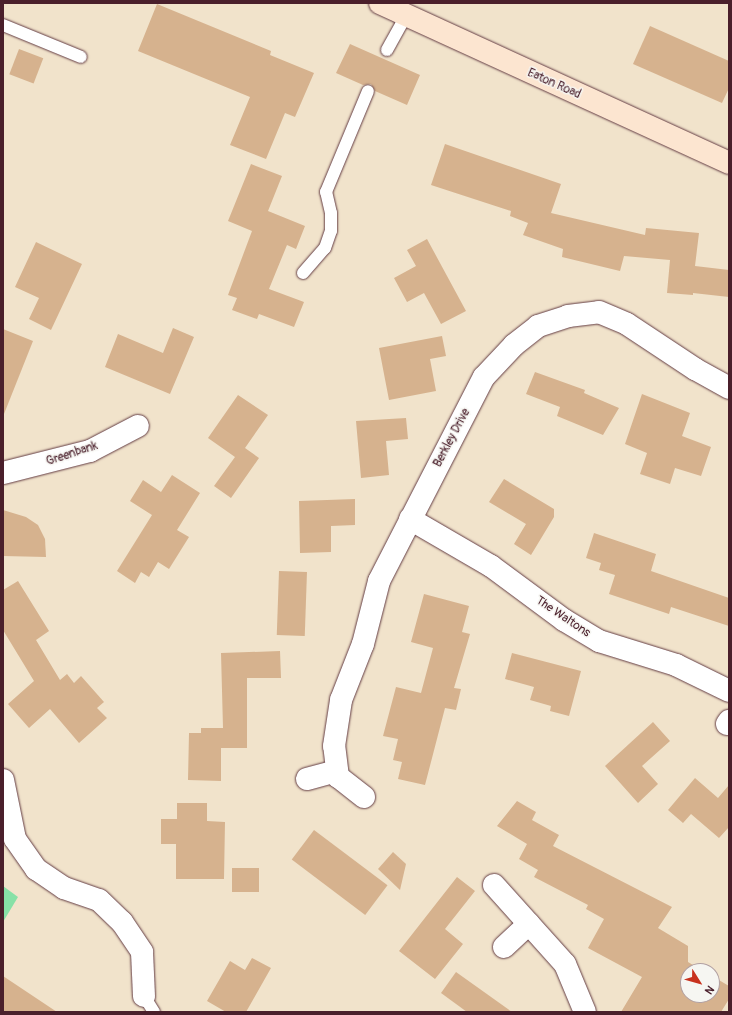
<!DOCTYPE html>
<style>
body{margin:0}
#map{position:relative;width:732px;height:1015px;overflow:hidden;background:#f1e3cb;font-family:Pangolin,sans-serif}
div>[style]{position:absolute}
.green>*{inset:0;background:#87e1a7}
.building>*{inset:0;background:#d6b28e;transform-origin:0 0}
.roads{filter:drop-shadow(0 0 1px #633c43) drop-shadow(0 0 1px #633c43)}
.lane>*{height:12px;margin:-6px;padding:0 6px;transform-origin:6px;border-radius:6px;background:#fff}
.street>*{height:22px;margin:-11px;padding:0 11px;transform-origin:11px;border-radius:11px;background:#fff}
.secondary>*{height:22px;margin:-11px;padding:0 11px;transform-origin:11px;border-radius:11px;background:#fce5d0}
span{translate:-50% -50%;white-space:nowrap;text-align:center;line-height:1.15;-webkit-text-stroke:3px #f6f6f2;paint-order:stroke}
.street-label{font-size:12px;color:#4a1f2b}
.frame{position:absolute;inset:0;border:4px solid #4a1f2b;pointer-events:none}
.north{position:absolute;left:680px;top:963px;width:40px;height:40px;box-sizing:border-box;background:#f6f6f2;border:1px solid #b1a0a2;border-radius:50%;rotate:127deg;font-size:11px;font-weight:700;line-height:16px;text-align:center;color:#4a1f2b}
.north::after{content:'';display:block;margin:auto;width:14px;height:18px;background:#c8321e;clip-path:polygon(50% 0,100% 100%,50% 72%,0 100%)}
</style>
<div id="map">
<div class="green">
<i style="clip-path:polygon(3px 886px,18px 897px,3px 922px)"></i>
</div>
<div class="building">
<i style="clip-path:polygon(157px 4px,271px 51px,270px 55px,314px 73px,295px 117px,285px 113px,266px 159px,230px 145px,250px 97px,138px 51px)"></i>
<i style="clip-path:polygon(650px 26px,729px 61px,729px 88px,722px 103px,633px 64px)"></i>
<i style="clip-path:polygon(350px 44px,420px 75px,407px 105px,375px 91px,371px 84px,363px 85px,336px 73px)"></i>
<i style="left:19px;top:49px;width:26px;height:27px;rotate:21deg"></i>
<i style="clip-path:polygon(445px 144px,561px 184px,551px 213px,645px 235px,646px 228px,699px 233px,695px 266px,729px 270px,729px 297px,693px 293px,693px 295px,667px 293px,670px 260px,624px 256px,620px 271px,562px 257px,563px 249px,523px 235px,528px 223px,510px 216px,511px 211px,431px 185px)"></i>
<i style="clip-path:polygon(251px 164px,282px 176px,268px 211px,305px 226px,296px 249px,287px 245px,269px 289px,304px 302px,294px 327px,259px 314px,257px 319px,232px 310px,237px 298px,228px 295px,252px 231px,228px 221px)"></i>
<i style="clip-path:polygon(427px 239px,466px 311px,441px 324px,424px 293px,407px 302px,394px 278px,416px 266px,407px 250px)"></i>
<i style="clip-path:polygon(36px 242px,82px 264px,51px 330px,29px 319px,39px 298px,15px 287px)"></i>
<i style="clip-path:polygon(173px 328px,194px 337px,170px 394px,105px 367px,118px 334px,163px 353px)"></i>
<i style="clip-path:polygon(3px 329px,33px 341px,4px 414px,3px 414px)"></i>
<i style="clip-path:polygon(442px 336px,446px 356px,430px 359px,436px 391px,389px 400px,379px 348px)"></i>
<i style="clip-path:polygon(535px 372px,585px 390px,584px 393px,619px 408px,603px 435px,557px 416px,560px 407px,526px 394px)"></i>
<i style="clip-path:polygon(642px 394px,690px 413px,682px 436px,711px 447px,701px 476px,675px 468px,670px 484px,640px 474px,647px 453px,625px 444px)"></i>
<i style="clip-path:polygon(238px 395px,268px 415px,245px 448px,259px 458px,231px 498px,214px 486px,235px 457px,208px 438px)"></i>
<i style="clip-path:polygon(406px 418px,408px 439px,386px 441px,389px 475px,361px 478px,356px 421px)"></i>
<i style="clip-path:polygon(172px 475px,200px 493px,177px 530px,189px 537px,169px 569px,158px 562px,149px 577px,141px 572px,135px 583px,117px 571px,152px 515px,130px 501px,143px 480px,161px 492px)"></i>
<i style="clip-path:polygon(504px 479px,554px 509px,554px 517px,531px 555px,514px 544px,526px 524px,489px 502px)"></i>
<i style="clip-path:polygon(355px 499px,355px 525px,331px 526px,331px 552px,300px 553px,299px 501px)"></i>
<i style="clip-path:polygon(3px 510px,26px 517px,38px 525px,45px 539px,46px 557px,3px 556px)"></i>
<i style="clip-path:polygon(594px 533px,656px 554px,651px 571px,729px 598px,729px 626px,671px 607px,669px 614px,609px 594px,615px 575px,599px 570px,601px 563px,586px 558px)"></i>
<i style="left:279px;top:571px;width:28px;height:64px;rotate:2deg"></i>
<i style="clip-path:polygon(18px 581px,49px 631px,36px 640px,60px 680px,67px 674px,74px 683px,81px 676px,104px 702px,97px 708px,107px 718px,79px 743px,50px 709px,29px 728px,8px 704px,34px 681px,3px 630px,3px 590px)"></i>
<i style="clip-path:polygon(424px 594px,469px 606px,462px 632px,470px 634px,454px 688px,461px 689px,456px 710px,445px 708px,425px 785px,398px 779px,402px 762px,393px 760px,398px 739px,383px 736px,396px 687px,421px 693px,433px 648px,411px 642px)"></i>
<i style="clip-path:polygon(280px 651px,281px 678px,247px 678px,247px 748px,221px 748px,221px 781px,188px 780px,189px 733px,201px 733px,201px 728px,223px 728px,221px 653px)"></i>
<i style="clip-path:polygon(512px 653px,581px 671px,569px 716px,550px 711px,551px 706px,530px 700px,534px 687px,505px 679px)"></i>
<i style="clip-path:polygon(653px 722px,670px 741px,642px 766px,658px 784px,638px 803px,605px 766px)"></i>
<i style="clip-path:polygon(695px 778px,718px 798px,729px 785px,729px 827px,719px 838px,691px 814px,683px 823px,668px 810px)"></i>
<i style="clip-path:polygon(517px 801px,536px 812px,532px 820px,559px 835px,553px 846px,672px 907px,658px 928px,688px 946px,688px 962px,703px 971px,688px 971px,688px 995px,712px 995px,712px 976px,729px 986px,729px 999px,721px 1012px,621px 1012px,642px 977px,588px 948px,604px 919px,586px 909px,588px 905px,534px 877px,538px 870px,519px 859px,527px 844px,497px 826px)"></i>
<i style="clip-path:polygon(177px 803px,207px 803px,207px 821px,225px 822px,224px 879px,176px 879px,176px 844px,161px 844px,161px 819px,177px 819px)"></i>
<i style="left:314px;top:830px;width:92px;height:37px;rotate:37deg"></i>
<i style="clip-path:polygon(393px 852px,406px 864px,400px 890px,378px 869px)"></i>
<i style="left:232px;top:868px;width:27px;height:24px"></i>
<i style="clip-path:polygon(457px 877px,475px 891px,445px 929px,463px 944px,435px 979px,399px 951px)"></i>
<i style="clip-path:polygon(252px 958px,271px 968px,246px 1012px,226px 1012px,207px 1001px,230px 961px,245px 970px)"></i>
<i style="clip-path:polygon(456px 972px,512px 1012px,467px 1012px,441px 993px)"></i>
<i style="clip-path:polygon(3px 976px,57px 1012px,3px 1012px)"></i>
</div>
<div class="roads">
<div class="lane">
<i style="left:3px;top:25px;width:84px;rotate:22.3deg"></i>
<i style="left:387px;top:50px;width:39px;rotate:-61deg"></i>
<i style="left:303px;top:273px;width:33px;rotate:-49deg"></i>
<i style="left:325px;top:248px;width:18px;rotate:-71deg"></i>
<i style="left:331px;top:231px;width:18px;rotate:-90deg"></i>
<i style="left:331px;top:213px;width:22px;rotate:-103deg"></i>
<i style="left:326px;top:192px;width:109px;rotate:-67.4deg"></i>
<i style="left:144px;top:996px;width:19px;rotate:58deg"></i>
</div>
<div class="street">
<i style="left:3px;top:473px;width:90px;rotate:-14.2deg"></i>
<i style="left:90px;top:451px;width:54px;rotate:-27.5deg"></i>
<i style="left:410px;top:519px;width:94px;rotate:30.1deg"></i>
<i style="left:491px;top:566px;width:91px;rotate:36.5deg"></i>
<i style="left:564px;top:620px;width:41px;rotate:31deg"></i>
<i style="left:599px;top:641px;width:81px;rotate:17.3deg"></i>
<i style="left:676px;top:665px;width:59px;rotate:26.1deg"></i>
<i style="left:727px;top:724px;width:4px;rotate:-56deg"></i>
<i style="left:307px;top:779px;width:31px;rotate:-15deg"></i>
<i style="left:3px;top:780px;width:60px;rotate:78.5deg"></i>
<i style="left:15px;top:839px;width:37px;rotate:55deg"></i>
<i style="left:36px;top:869px;width:34px;rotate:34deg"></i>
<i style="left:64px;top:888px;width:37px;rotate:19deg"></i>
<i style="left:99px;top:900px;width:32px;rotate:44deg"></i>
<i style="left:122px;top:922px;width:36px;rotate:56deg"></i>
<i style="left:142px;top:952px;width:44px;rotate:87.4deg"></i>
<i style="left:364px;top:797px;width:33px;rotate:-142deg"></i>
<i style="left:338px;top:777px;width:31px;rotate:-97deg"></i>
<i style="left:334px;top:746px;width:47px;rotate:-81.3deg"></i>
<i style="left:341px;top:700px;width:60px;rotate:-68.6deg"></i>
<i style="left:363px;top:644px;width:65px;rotate:-75.7deg"></i>
<i style="left:379px;top:581px;width:229px;rotate:-62.8deg"></i>
<i style="left:484px;top:377px;width:44px;rotate:-46.8deg"></i>
<i style="left:514px;top:345px;width:31px;rotate:-38deg"></i>
<i style="left:538px;top:326px;width:32px;rotate:-18deg"></i>
<i style="left:568px;top:316px;width:31px;rotate:-7deg"></i>
<i style="left:599px;top:312px;width:30px;rotate:23deg"></i>
<i style="left:627px;top:324px;width:82px;rotate:33.5deg"></i>
<i style="left:695px;top:369px;width:39px;rotate:29deg"></i>
<i style="left:494px;top:885px;width:106px;rotate:48.1deg"></i>
<i style="left:565px;top:964px;width:52px;rotate:67.4deg"></i>
<i style="left:504px;top:947px;width:34px;rotate:-43deg"></i>
</div>
<div class="secondary">
<i style="left:380px;top:3px;width:384px;rotate:24.6deg"></i>
</div>
</div>
<div class="street-label">
<span style="left:554px;top:84px;rotate:24deg">Eaton Road</span>
<span style="left:452px;top:438px;rotate:-62deg">Berkley Drive</span>
<span style="left:72px;top:454px;rotate:-18deg">Greenbank</span>
<span style="left:563px;top:617px;rotate:34deg">The Waltons</span>
</div>
<div class="frame"></div>
<div class="north">N</div>
</div>
